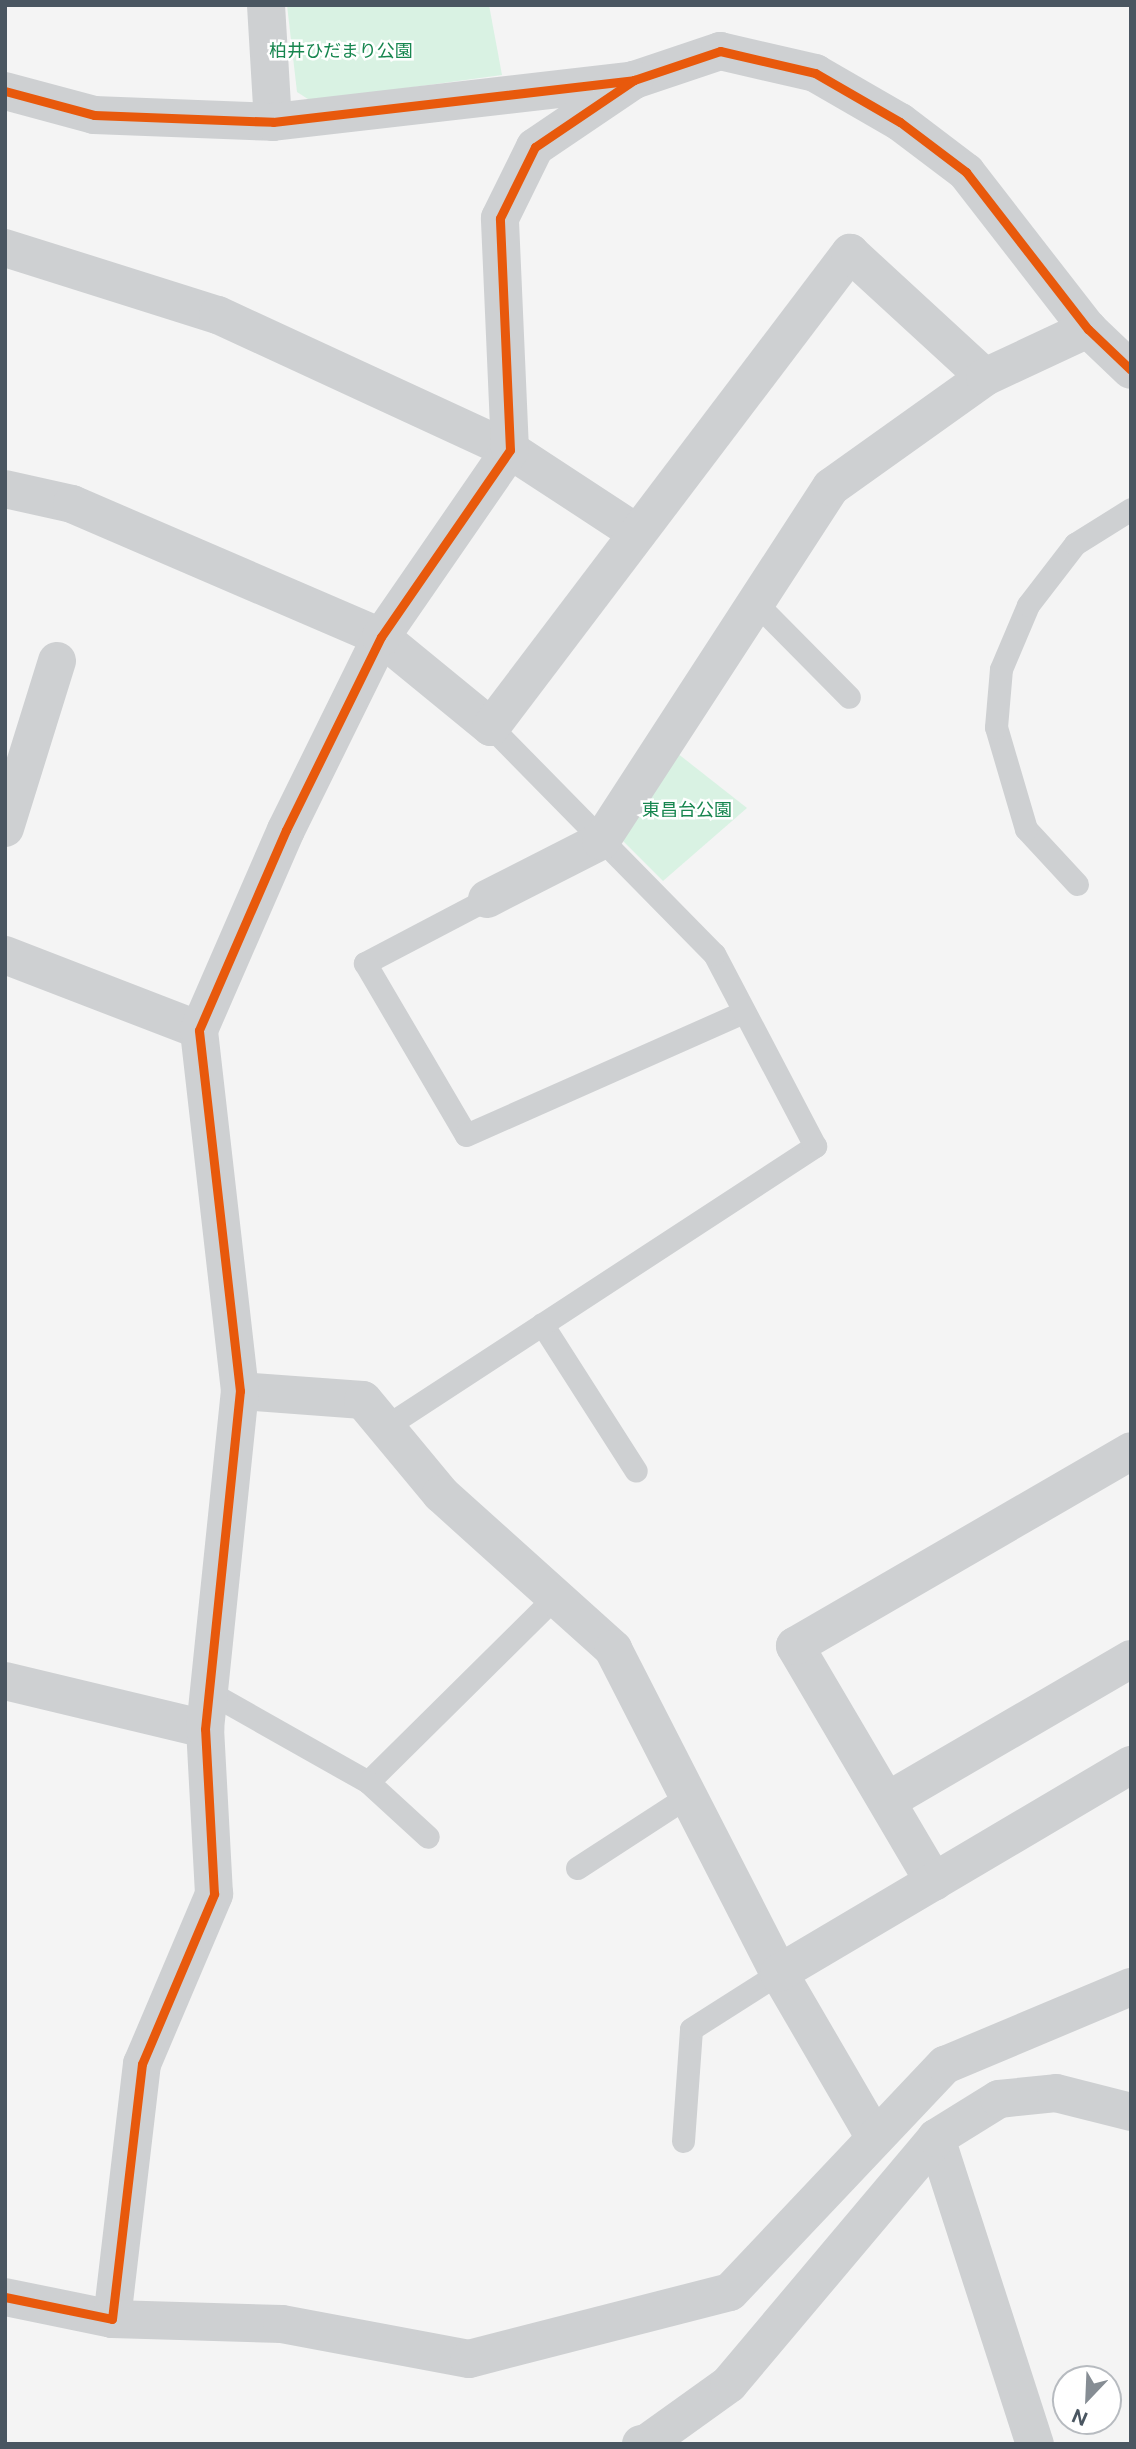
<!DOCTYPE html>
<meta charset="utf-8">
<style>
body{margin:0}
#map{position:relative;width:1136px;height:2449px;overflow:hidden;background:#f4f4f4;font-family:"Public Sans","Noto Sans JP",sans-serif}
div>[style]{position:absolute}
.green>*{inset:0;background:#d9f2e3}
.service>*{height:23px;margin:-11.5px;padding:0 11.5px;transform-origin:11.5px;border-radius:11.5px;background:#ced0d2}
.minor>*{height:38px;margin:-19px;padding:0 19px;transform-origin:19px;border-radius:19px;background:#ced0d2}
.cycleway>*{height:9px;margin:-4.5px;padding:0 4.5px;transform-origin:4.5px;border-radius:4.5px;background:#e8590c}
span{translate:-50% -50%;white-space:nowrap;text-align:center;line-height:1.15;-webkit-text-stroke:5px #fff;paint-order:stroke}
.park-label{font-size:18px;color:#17864f}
.frame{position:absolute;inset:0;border:7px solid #4a5661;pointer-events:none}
.north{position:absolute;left:1052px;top:2365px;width:70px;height:70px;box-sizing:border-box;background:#fff;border:2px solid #b7bbc0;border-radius:50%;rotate:203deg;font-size:19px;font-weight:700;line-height:28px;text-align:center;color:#4a5661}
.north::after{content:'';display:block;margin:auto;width:24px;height:32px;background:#868d94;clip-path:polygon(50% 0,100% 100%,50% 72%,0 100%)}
</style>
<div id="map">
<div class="green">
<i style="clip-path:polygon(287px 5px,489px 5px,502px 75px,311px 101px,297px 92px)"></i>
<i style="clip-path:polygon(677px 753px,747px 808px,663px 881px,621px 839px)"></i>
</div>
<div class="service">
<i style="left:756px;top:603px;width:132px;rotate:45.3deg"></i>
<i style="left:1077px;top:884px;width:75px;rotate:-132.8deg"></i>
<i style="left:1026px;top:829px;width:106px;rotate:-106.4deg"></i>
<i style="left:996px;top:727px;width:58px;rotate:-85.1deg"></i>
<i style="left:1001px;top:669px;width:69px;rotate:-67.1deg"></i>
<i style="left:1028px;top:605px;width:77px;rotate:-52.4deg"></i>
<i style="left:1075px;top:544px;width:66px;rotate:-32deg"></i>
<i style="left:487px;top:899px;width:138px;rotate:152.3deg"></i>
<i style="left:365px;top:963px;width:199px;rotate:59.6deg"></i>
<i style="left:466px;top:1135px;width:304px;rotate:-23.9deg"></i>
<i style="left:542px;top:1324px;width:174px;rotate:57.4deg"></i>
<i style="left:385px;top:1427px;width:514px;rotate:-33.16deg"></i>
<i style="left:815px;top:1146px;width:217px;rotate:-117.7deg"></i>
<i style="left:714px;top:954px;width:318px;rotate:-134.5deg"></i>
<i style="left:209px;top:1692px;width:183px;rotate:29.5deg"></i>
<i style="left:368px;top:1782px;width:263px;rotate:-44.7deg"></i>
<i style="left:368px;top:1782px;width:81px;rotate:42.5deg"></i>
<i style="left:577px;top:1868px;width:132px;rotate:-33deg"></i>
<i style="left:683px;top:2141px;width:112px;rotate:-85.9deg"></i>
<i style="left:691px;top:2029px;width:104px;rotate:-32.5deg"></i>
</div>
<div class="minor">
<i style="left:266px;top:5px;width:117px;rotate:86.6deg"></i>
<i style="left:5px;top:91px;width:92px;rotate:15.1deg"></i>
<i style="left:94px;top:115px;width:179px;rotate:2.2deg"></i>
<i style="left:273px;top:122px;width:363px;rotate:-6.6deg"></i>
<i style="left:634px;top:80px;width:91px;rotate:-18.6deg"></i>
<i style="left:720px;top:51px;width:98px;rotate:13deg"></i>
<i style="left:815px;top:73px;width:98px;rotate:30deg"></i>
<i style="left:900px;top:122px;width:83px;rotate:37.1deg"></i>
<i style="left:966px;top:172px;width:199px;rotate:52.2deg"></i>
<i style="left:1088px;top:329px;width:59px;rotate:43.6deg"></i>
<i style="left:5px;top:248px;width:223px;rotate:17.5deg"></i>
<i style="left:218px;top:315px;width:322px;rotate:24.8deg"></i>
<i style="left:510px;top:450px;width:152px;rotate:33.2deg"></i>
<i style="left:5px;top:489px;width:69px;rotate:12.6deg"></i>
<i style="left:72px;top:504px;width:336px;rotate:23.3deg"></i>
<i style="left:381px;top:637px;width:142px;rotate:39.3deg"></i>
<i style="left:491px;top:727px;width:595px;rotate:-52.86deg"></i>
<i style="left:850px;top:253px;width:183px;rotate:42.6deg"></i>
<i style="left:5px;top:828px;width:175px;rotate:-72.7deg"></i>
<i style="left:487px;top:899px;width:128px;rotate:-27deg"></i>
<i style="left:601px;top:841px;width:422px;rotate:-57deg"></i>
<i style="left:831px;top:487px;width:189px;rotate:-35.5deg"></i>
<i style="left:985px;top:377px;width:114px;rotate:-25deg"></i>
<i style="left:5px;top:955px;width:208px;rotate:21.1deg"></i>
<i style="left:240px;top:1391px;width:123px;rotate:4.2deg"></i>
<i style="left:363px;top:1400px;width:122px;rotate:50.3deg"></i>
<i style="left:441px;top:1494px;width:232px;rotate:42deg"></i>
<i style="left:613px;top:1649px;width:364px;rotate:62.9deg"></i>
<i style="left:779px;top:1973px;width:189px;rotate:59.8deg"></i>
<i style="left:5px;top:1681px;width:206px;rotate:13.5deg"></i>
<i style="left:887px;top:1801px;width:282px;rotate:-30.2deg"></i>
<i style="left:934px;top:1882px;width:274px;rotate:-120.5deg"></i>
<i style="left:795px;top:1646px;width:388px;rotate:-30.1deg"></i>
<i style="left:779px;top:1973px;width:409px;rotate:-30.6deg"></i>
<i style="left:936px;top:2138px;width:322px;rotate:72.1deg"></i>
<i style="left:5px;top:2297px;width:109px;rotate:11.6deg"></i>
<i style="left:112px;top:2319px;width:257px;rotate:-83.3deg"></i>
<i style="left:142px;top:2064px;width:185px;rotate:-67deg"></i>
<i style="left:214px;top:1894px;width:165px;rotate:-93.1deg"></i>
<i style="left:205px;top:1729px;width:340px;rotate:-84.1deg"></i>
<i style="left:240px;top:1391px;width:363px;rotate:-96.5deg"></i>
<i style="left:199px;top:1030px;width:218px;rotate:-66.5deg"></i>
<i style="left:286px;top:830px;width:215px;rotate:-63.8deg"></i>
<i style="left:381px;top:637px;width:227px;rotate:-55.4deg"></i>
<i style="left:510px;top:450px;width:232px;rotate:-92.5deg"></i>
<i style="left:500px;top:218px;width:79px;rotate:-63.8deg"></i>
<i style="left:535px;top:147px;width:120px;rotate:-34.1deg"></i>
<i style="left:112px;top:2319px;width:170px;rotate:1.7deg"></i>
<i style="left:282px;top:2324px;width:190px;rotate:10.6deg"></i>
<i style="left:469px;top:2359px;width:269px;rotate:-14.4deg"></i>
<i style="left:730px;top:2292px;width:313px;rotate:-46.6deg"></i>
<i style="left:945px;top:2065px;width:202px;rotate:-22.8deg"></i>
<i style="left:641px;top:2444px;width:6px;rotate:-9deg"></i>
<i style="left:647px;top:2443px;width:101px;rotate:-35.7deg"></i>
<i style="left:729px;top:2384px;width:322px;rotate:-49.9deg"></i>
<i style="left:936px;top:2138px;width:74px;rotate:-31.8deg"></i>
<i style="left:999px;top:2099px;width:57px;rotate:-6deg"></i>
<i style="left:1056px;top:2093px;width:77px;rotate:14.2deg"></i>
</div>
<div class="cycleway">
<i style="left:5px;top:91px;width:92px;rotate:15.1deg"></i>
<i style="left:94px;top:115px;width:179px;rotate:2.2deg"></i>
<i style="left:273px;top:122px;width:363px;rotate:-6.6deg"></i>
<i style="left:634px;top:80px;width:91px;rotate:-18.6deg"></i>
<i style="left:720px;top:51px;width:98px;rotate:13deg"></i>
<i style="left:815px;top:73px;width:98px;rotate:30deg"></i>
<i style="left:900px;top:122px;width:83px;rotate:37.1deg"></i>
<i style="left:966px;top:172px;width:199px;rotate:52.2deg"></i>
<i style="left:1088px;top:329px;width:59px;rotate:43.6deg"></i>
<i style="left:5px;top:2297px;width:109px;rotate:11.6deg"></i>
<i style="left:112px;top:2319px;width:257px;rotate:-83.3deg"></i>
<i style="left:142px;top:2064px;width:185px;rotate:-67deg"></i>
<i style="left:214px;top:1894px;width:165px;rotate:-93.1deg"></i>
<i style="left:205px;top:1729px;width:340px;rotate:-84.1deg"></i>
<i style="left:240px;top:1391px;width:363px;rotate:-96.5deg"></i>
<i style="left:199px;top:1030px;width:218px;rotate:-66.5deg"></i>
<i style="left:286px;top:830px;width:215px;rotate:-63.8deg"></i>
<i style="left:381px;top:637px;width:227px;rotate:-55.4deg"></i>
<i style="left:510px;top:450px;width:232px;rotate:-92.5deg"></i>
<i style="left:500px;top:218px;width:79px;rotate:-63.8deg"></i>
<i style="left:535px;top:147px;width:120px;rotate:-34.1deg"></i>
</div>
<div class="park-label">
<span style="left:341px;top:51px">柏井ひだまり公園</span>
<span style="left:687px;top:810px">東昌台公園</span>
</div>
<div class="frame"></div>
<div class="north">N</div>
</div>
